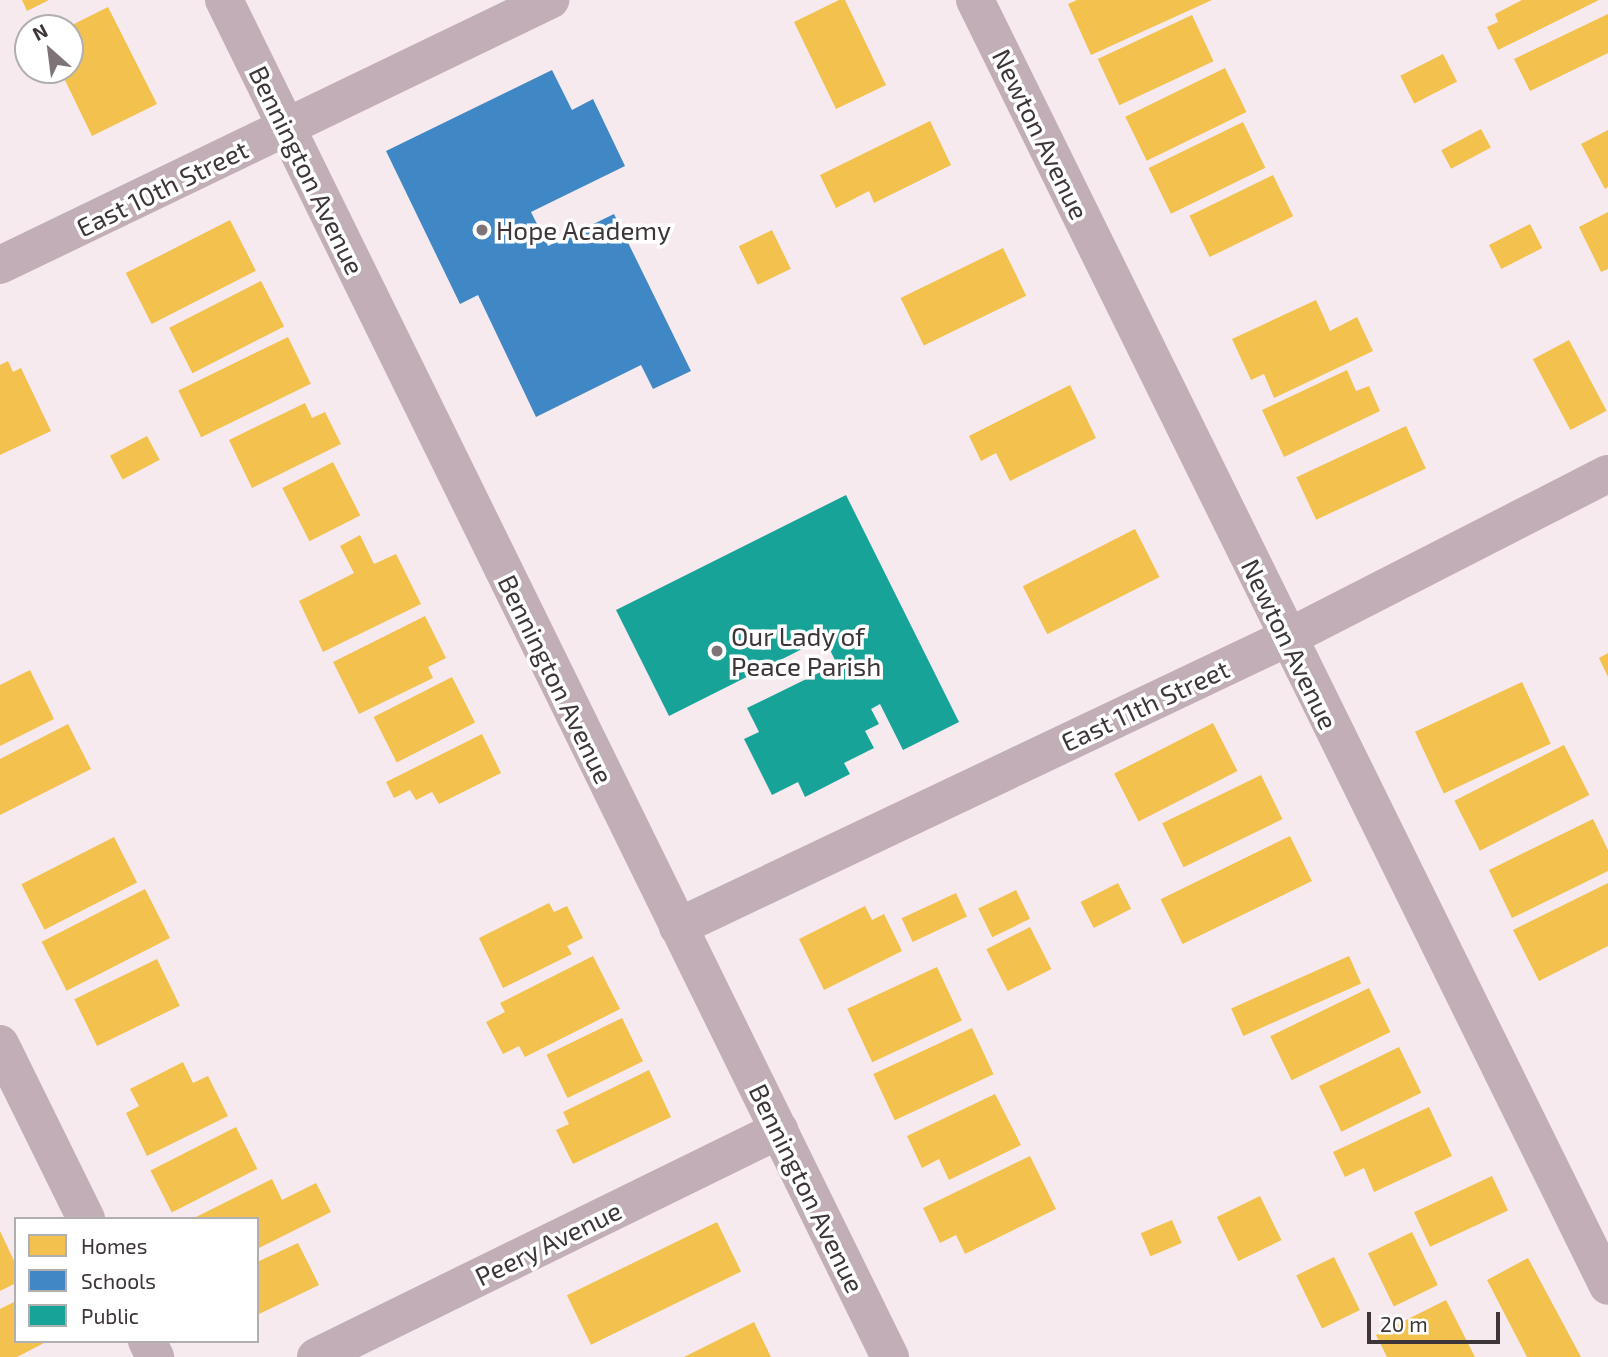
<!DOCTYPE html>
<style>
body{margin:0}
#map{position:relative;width:1608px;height:1357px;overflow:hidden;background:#f6eaee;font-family:"Exo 2",sans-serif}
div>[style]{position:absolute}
.homes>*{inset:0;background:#f2c14e;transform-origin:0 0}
.schools>*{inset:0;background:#3f88c5}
.public>*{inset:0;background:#17a398}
.minor>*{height:38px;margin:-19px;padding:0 19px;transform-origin:19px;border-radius:19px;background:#c1aeb6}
.dots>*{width:19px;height:19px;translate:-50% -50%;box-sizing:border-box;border:4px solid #fff;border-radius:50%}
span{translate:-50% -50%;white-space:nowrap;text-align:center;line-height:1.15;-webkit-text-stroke:7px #fff;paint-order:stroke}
.street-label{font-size:26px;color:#3d3538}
.poi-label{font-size:26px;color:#3d3538}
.left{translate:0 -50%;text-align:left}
.legend{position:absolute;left:14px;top:1217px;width:245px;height:126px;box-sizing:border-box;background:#fff;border:2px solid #b1aeaf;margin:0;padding:9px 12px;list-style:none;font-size:21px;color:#3d3538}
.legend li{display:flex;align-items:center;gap:14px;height:35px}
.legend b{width:35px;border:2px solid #b1aeaf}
.north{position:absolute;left:14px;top:14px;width:70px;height:70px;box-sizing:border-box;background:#fff;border:2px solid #b1aeaf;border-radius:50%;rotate:332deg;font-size:19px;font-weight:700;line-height:28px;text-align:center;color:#3d3538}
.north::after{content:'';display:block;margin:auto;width:24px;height:32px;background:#7e7478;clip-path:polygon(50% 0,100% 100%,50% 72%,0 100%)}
.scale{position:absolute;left:1367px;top:1312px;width:133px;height:32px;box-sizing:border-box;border:4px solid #3d3538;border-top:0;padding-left:9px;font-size:21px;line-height:24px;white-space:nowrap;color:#3d3538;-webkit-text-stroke:5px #fff;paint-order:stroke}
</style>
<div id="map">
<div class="homes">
<i style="clip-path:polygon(22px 0,49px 0,27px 11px)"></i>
<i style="clip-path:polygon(839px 0,845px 0,886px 85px,836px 109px,794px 22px)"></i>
<i style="clip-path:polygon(1077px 0,1212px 0,1091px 55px,1068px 4px)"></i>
<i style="clip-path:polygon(1522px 0,1599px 0,1498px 50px,1487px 27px,1498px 22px,1495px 14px)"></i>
<i style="clip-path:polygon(108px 7px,157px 104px,92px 136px,60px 70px,70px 70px,70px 26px)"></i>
<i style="clip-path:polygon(1608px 14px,1608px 53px,1530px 91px,1514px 59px)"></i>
<i style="left:1192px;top:15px;width:51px;height:104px;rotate:65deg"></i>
<i style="left:1443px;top:54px;width:31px;height:48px;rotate:63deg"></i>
<i style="left:1225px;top:68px;width:49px;height:111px;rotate:64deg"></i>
<i style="clip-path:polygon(930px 121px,951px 165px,874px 203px,869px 191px,836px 208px,820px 175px)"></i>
<i style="left:1243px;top:122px;width:51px;height:105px;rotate:64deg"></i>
<i style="left:1481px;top:129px;width:21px;height:45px;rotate:62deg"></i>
<i style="clip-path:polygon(1608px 130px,1608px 187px,1605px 189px,1581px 144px)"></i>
<i style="left:1273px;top:175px;width:46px;height:93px;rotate:64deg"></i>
<i style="clip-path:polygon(1608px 212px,1608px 269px,1601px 272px,1579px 227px)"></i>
<i style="left:230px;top:220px;width:57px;height:117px;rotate:63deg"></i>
<i style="left:1530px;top:224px;width:27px;height:46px;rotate:63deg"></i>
<i style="left:772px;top:230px;width:43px;height:37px;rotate:64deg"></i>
<i style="left:1003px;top:248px;width:53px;height:114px;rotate:64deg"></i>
<i style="left:261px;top:281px;width:51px;height:103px;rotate:63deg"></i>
<i style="clip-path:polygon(1316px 300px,1330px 331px,1357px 317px,1373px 351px,1274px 398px,1264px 374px,1251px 380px,1232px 339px)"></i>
<i style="left:288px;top:337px;width:52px;height:122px;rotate:64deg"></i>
<i style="left:1569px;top:340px;width:80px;height:41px;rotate:62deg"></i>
<i style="clip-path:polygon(8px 361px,13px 372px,21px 368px,51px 431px,0 455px,0 365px)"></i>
<i style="clip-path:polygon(1347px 370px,1356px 391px,1369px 386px,1380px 411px,1284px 457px,1262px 410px)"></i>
<i style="clip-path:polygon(1070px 385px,1096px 438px,1010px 481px,996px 453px,981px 461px,969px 436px)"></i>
<i style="clip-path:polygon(305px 403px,312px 418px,325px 412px,341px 444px,252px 488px,229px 440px)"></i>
<i style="left:1406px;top:426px;width:47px;height:121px;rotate:65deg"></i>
<i style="left:147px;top:436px;width:27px;height:42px;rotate:62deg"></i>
<i style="left:333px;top:462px;width:60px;height:57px;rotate:63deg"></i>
<i style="left:1135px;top:529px;width:54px;height:126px;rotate:63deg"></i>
<i style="clip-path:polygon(360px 535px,374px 564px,396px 554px,421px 604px,323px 652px,299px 601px,354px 573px,340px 546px)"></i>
<i style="clip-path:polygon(425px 616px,446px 658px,428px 667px,433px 678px,359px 714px,333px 662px)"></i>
<i style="clip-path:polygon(1608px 653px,1608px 677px,1599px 658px)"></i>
<i style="clip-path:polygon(30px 670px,54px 719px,0 746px,0 685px)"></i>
<i style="left:452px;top:677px;width:51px;height:88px;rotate:63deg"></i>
<i style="left:1522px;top:682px;width:68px;height:118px;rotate:65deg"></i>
<i style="left:1213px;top:723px;width:54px;height:111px;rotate:63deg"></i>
<i style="clip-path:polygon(68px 724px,91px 769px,0 815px,0 759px)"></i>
<i style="clip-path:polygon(482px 734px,501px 773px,439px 804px,432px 792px,416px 800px,410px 790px,394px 798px,386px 782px)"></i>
<i style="left:1564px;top:745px;width:56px;height:123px;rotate:63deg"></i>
<i style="left:1261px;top:775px;width:49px;height:110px;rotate:64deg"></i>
<i style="clip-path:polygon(1593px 819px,1608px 850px,1608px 871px,1512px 918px,1489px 870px)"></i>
<i style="left:1290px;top:836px;width:50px;height:144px;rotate:64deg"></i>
<i style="left:114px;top:837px;width:51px;height:104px;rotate:63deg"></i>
<i style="left:1118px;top:883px;width:29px;height:42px;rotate:63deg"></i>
<i style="clip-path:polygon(1608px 883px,1608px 946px,1539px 981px,1513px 930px)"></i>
<i style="left:145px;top:889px;width:55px;height:116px;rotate:63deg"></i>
<i style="left:1016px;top:890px;width:32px;height:42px;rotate:64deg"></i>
<i style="left:956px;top:893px;width:26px;height:60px;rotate:65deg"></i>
<i style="clip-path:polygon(549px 903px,554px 912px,567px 906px,583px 938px,567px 946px,572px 954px,503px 988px,479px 938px)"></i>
<i style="clip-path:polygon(865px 906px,872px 920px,884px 914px,902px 951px,824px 990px,799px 939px)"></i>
<i style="left:1030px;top:927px;width:47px;height:49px;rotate:63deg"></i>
<i style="clip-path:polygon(593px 956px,620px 1009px,525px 1057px,519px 1046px,503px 1054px,486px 1022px,505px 1012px,500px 1003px)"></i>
<i style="left:1349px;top:956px;width:30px;height:129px;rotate:66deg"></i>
<i style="left:157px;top:959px;width:52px;height:92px;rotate:64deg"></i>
<i style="left:937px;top:967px;width:59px;height:99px;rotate:65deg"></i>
<i style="left:1369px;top:988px;width:49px;height:110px;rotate:64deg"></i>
<i style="left:622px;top:1018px;width:48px;height:84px;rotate:64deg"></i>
<i style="left:972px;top:1028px;width:51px;height:109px;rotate:65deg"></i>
<i style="left:1399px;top:1047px;width:51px;height:89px;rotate:64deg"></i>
<i style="clip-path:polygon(183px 1062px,193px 1083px,208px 1076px,228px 1116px,147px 1156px,126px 1113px,139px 1106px,130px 1089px)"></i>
<i style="clip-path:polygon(649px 1070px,671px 1117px,573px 1164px,556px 1130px,569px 1124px,563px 1112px)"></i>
<i style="clip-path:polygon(995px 1094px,1021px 1145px,949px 1180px,939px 1159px,922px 1168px,907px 1136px)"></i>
<i style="clip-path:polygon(1429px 1107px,1452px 1156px,1374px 1192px,1364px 1168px,1345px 1177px,1333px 1152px)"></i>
<i style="left:236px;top:1127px;width:47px;height:96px;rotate:63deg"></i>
<i style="clip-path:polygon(1030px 1156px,1056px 1209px,965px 1254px,956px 1235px,940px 1243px,923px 1208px)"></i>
<i style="left:1492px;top:1176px;width:38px;height:86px;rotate:65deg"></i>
<i style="clip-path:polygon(272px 1179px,282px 1200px,316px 1183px,331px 1212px,257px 1249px,257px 1219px,192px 1219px)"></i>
<i style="left:1260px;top:1196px;width:49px;height:48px;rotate:64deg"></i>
<i style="left:1172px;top:1220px;width:25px;height:34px;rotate:67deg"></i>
<i style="left:717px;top:1222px;width:55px;height:167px;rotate:64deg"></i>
<i style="clip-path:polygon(0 1231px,16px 1265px,16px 1283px,0 1291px)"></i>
<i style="left:1412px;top:1232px;width:59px;height:49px;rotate:64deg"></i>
<i style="clip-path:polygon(298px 1243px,319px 1285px,257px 1315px,257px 1262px)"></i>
<i style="left:1334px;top:1257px;width:59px;height:42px;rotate:64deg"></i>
<i style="clip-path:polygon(1528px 1258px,1581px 1357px,1527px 1357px,1487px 1280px)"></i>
<i style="clip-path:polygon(1446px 1300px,1475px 1357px,1387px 1357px,1376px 1335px)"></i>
<i style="clip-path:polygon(16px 1301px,16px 1341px,48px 1341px,17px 1357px,0 1357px,0 1309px)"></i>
<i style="clip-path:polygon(754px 1322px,771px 1357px,684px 1357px)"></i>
</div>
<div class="schools">
<i style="clip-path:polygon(552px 70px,572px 110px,593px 99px,625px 166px,531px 212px,548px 246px,614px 214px,691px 371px,653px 389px,641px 365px,536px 417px,478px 295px,460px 304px,386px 151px)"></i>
</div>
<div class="public">
<i style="clip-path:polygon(846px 495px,959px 722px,903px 750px,880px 704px,871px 709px,879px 724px,865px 731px,874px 748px,844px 763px,850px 774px,805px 797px,798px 782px,772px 795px,744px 739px,759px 732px,747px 708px,837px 664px,824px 638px,669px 716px,616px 610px)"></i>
</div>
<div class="minor">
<i style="left:224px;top:0;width:1512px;rotate:63.86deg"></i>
<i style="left:975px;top:0;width:1433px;rotate:63.79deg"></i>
<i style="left:0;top:265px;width:611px;rotate:-25.73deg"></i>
<i style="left:678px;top:927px;width:674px;rotate:-25.39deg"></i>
<i style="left:1287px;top:638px;width:360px;rotate:-27.1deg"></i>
<i style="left:0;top:1044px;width:195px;rotate:63.8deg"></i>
<i style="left:147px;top:1341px;width:18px;rotate:63deg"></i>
<i style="left:316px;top:1357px;width:516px;rotate:-26.12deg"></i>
</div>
<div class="dots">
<i style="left:482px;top:230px;background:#7e7478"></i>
<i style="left:717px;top:651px;background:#7e7478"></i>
</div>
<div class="street-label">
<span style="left:1041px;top:134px;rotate:64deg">Newton Avenue</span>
<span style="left:307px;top:170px;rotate:64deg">Bennington Avenue</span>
<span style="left:162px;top:188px;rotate:-26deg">East 10th Street</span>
<span style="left:1290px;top:644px;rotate:64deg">Newton Avenue</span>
<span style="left:556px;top:679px;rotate:64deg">Bennington Avenue</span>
<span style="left:1145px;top:705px;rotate:-25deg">East 11th Street</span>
<span style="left:807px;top:1188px;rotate:64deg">Bennington Avenue</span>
<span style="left:548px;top:1243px;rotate:-26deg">Peery Avenue</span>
</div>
<div class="poi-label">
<span class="left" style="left:496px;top:230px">Hope Academy</span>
<span class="left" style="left:731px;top:651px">Our Lady of<br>Peace Parish</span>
</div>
<ul class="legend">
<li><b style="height:19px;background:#f2c14e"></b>Homes</li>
<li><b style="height:19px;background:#3f88c5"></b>Schools</li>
<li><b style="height:19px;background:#17a398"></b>Public</li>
</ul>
<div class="north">N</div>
<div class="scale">20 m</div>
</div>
